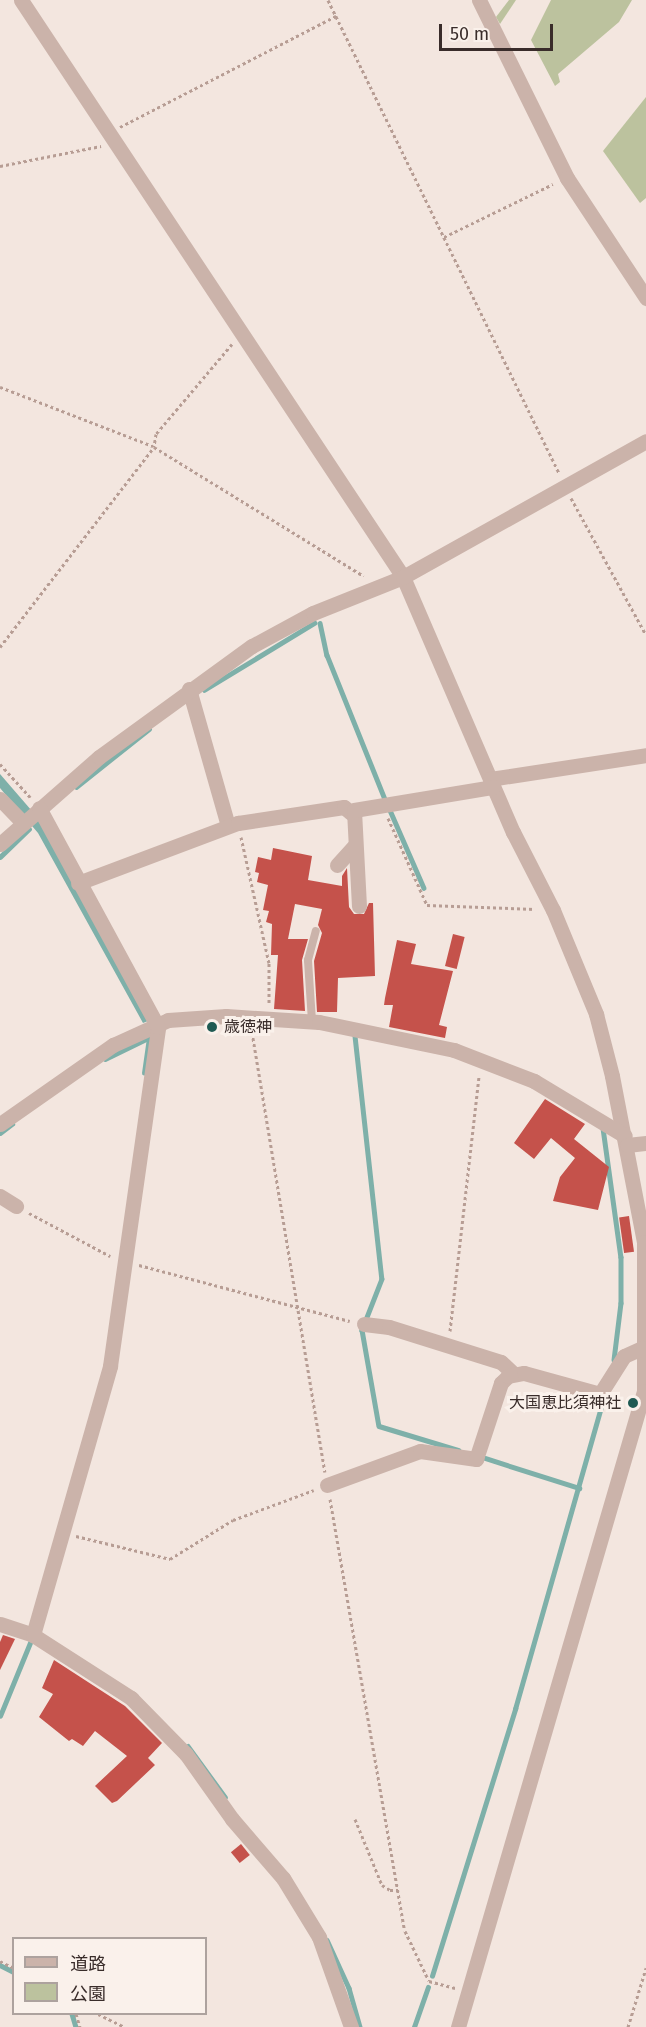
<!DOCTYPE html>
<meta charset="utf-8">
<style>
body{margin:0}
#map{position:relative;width:646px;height:2027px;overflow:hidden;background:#f3e6df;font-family:"Fira Sans","Noto Sans JP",sans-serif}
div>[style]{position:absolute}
.green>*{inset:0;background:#bcc29e}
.water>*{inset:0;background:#7eb0a9}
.stream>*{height:4.5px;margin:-2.25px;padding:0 2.25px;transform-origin:2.25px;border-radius:2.25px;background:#7eb0a9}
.building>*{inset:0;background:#c5524b;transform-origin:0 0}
.path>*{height:3px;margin-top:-1.5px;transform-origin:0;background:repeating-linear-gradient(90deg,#b79d94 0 3px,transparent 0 6px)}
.service>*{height:8px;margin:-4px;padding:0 4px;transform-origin:4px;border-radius:4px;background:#cbb3aa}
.minor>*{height:15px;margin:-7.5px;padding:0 7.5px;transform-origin:7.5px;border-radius:7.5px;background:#cbb3aa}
.dots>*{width:16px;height:16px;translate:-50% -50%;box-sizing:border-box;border:3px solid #faf1eb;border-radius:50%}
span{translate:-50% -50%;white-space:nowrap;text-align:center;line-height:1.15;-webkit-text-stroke:6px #faf1eb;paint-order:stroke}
.poi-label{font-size:16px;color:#392c2a}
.left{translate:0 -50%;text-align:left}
.right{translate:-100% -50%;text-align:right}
.legend{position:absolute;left:12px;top:1937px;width:195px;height:78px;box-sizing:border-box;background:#faf1eb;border:2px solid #ada29e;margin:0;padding:8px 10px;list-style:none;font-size:18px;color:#392c2a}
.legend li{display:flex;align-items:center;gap:12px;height:30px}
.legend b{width:30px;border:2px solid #ada29e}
.scale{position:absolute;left:439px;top:24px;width:114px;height:27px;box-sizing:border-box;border:3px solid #392c2a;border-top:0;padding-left:8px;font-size:18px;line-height:21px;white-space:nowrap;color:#392c2a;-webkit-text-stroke:4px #faf1eb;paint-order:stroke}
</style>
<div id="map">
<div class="green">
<i style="clip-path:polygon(509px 0,516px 0,500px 24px,496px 17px)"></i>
<i style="clip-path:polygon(551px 0,632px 0,619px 22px,558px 74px,560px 82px,555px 86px,531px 40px)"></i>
<i style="clip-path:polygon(646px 97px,646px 198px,640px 203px,603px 151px)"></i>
</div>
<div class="water">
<i style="clip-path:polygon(0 774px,38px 818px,148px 1021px,143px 1023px,38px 833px,0 788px)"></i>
</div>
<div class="stream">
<i style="left:320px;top:623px;width:33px;rotate:78deg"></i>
<i style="left:327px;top:655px;width:155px;rotate:68.1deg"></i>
<i style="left:204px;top:690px;width:129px;rotate:-31.3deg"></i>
<i style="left:76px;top:787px;width:93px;rotate:-38.5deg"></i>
<i style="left:389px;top:808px;width:87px;rotate:66.4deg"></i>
<i style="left:0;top:857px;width:40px;rotate:-44deg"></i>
<i style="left:355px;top:1036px;width:244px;rotate:83.7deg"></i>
<i style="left:382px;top:1279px;width:55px;rotate:111.4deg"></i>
<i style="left:362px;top:1330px;width:97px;rotate:80deg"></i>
<i style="left:379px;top:1426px;width:83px;rotate:16.9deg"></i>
<i style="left:105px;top:1059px;width:48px;rotate:-26deg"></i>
<i style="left:144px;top:1073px;width:42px;rotate:-81.9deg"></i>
<i style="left:603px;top:1128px;width:130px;rotate:82.1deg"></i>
<i style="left:621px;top:1257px;width:46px;rotate:90deg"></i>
<i style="left:621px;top:1303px;width:57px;rotate:97deg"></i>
<i style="left:0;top:1133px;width:15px;rotate:-37deg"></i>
<i style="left:485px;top:1458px;width:99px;rotate:17.7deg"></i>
<i style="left:0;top:1716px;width:79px;rotate:-67.7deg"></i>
<i style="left:188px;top:1746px;width:63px;rotate:54deg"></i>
<i style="left:327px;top:1940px;width:53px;rotate:65.4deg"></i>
<i style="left:349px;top:1988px;width:41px;rotate:74.2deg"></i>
<i style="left:0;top:1965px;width:16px;rotate:27deg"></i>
<i style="left:432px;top:1976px;width:280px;rotate:-72.7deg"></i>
<i style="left:515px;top:1709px;width:324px;rotate:-74.1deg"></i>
<i style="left:72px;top:2014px;width:14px;rotate:73deg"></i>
<i style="left:414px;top:2027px;width:42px;rotate:-70.7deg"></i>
</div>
<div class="building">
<i style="clip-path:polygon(273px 848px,312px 856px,308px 880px,342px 886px,342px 876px,347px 868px,349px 907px,354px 914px,364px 914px,369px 903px,373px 903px,375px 976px,338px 978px,337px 1012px,317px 1012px,314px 961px,322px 933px,318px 925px,322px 909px,295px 904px,288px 939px,308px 939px,302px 960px,305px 1011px,274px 1009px,278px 955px,271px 955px,272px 924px,266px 922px,269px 911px,263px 910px,268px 885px,257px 882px,259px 873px,255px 872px,258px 857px,271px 860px)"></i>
<i style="left:453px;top:934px;width:12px;height:33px;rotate:14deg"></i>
<i style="clip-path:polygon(397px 940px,416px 944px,411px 964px,453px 971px,439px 1025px,447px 1027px,445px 1038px,389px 1027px,393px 1005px,384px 1005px,385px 998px)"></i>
<i style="clip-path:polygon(545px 1099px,585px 1124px,574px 1139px,609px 1167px,598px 1210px,553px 1201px,560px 1177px,575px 1158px,551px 1138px,534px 1159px,514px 1143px)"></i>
<i style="left:629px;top:1216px;width:36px;height:10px;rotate:82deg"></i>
<i style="clip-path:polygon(3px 1635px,15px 1639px,0 1670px,0 1642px)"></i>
<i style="clip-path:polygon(54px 1660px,125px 1706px,162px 1743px,148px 1758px,155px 1765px,117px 1801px,112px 1803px,95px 1786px,127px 1756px,95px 1731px,83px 1746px,72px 1739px,69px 1741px,39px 1717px,53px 1694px,42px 1688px)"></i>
<i style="left:241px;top:1844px;width:14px;height:13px;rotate:51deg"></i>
</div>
<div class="path">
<i style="left:328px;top:0;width:526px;rotate:63.97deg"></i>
<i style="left:120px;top:127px;width:243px;rotate:-27.2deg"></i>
<i style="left:0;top:166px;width:103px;rotate:-11.2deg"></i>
<i style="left:444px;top:237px;width:121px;rotate:-25.9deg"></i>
<i style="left:232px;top:344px;width:118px;rotate:130.2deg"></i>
<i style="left:156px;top:434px;width:13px;rotate:99deg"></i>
<i style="left:154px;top:447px;width:246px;rotate:31.6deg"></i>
<i style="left:0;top:387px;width:164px;rotate:21.1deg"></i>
<i style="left:571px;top:498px;width:156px;rotate:61.3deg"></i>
<i style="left:0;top:647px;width:252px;rotate:-52.4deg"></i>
<i style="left:0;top:764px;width:45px;rotate:47.7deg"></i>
<i style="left:388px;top:818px;width:95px;rotate:65.9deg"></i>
<i style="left:427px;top:905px;width:108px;rotate:2.1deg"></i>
<i style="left:241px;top:837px;width:129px;rotate:77.5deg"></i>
<i style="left:269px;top:963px;width:41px;rotate:90deg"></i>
<i style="left:252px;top:1032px;width:446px;rotate:80.6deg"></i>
<i style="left:29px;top:1213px;width:92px;rotate:28deg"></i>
<i style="left:139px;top:1265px;width:218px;rotate:14.9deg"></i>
<i style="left:450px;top:1331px;width:257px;rotate:-83.5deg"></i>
<i style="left:330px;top:1499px;width:438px;rotate:80.2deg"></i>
<i style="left:405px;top:1931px;width:55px;rotate:64.4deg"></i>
<i style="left:429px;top:1981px;width:27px;rotate:15deg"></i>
<i style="left:76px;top:1536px;width:97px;rotate:13.7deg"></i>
<i style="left:170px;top:1559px;width:74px;rotate:-31.8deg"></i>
<i style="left:233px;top:1520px;width:86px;rotate:-20.3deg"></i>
<i style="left:355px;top:1819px;width:71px;rotate:67.8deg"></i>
<i style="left:382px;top:1885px;width:9px;rotate:32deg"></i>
<i style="left:390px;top:1890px;width:8px"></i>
<i style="left:0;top:1961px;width:16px;rotate:27deg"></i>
<i style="left:76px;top:2014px;width:14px;rotate:73deg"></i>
<i style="left:98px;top:2014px;width:30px;rotate:26deg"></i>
<i style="left:628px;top:2027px;width:62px;rotate:-73deg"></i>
</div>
<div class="service">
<i style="left:312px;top:1021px;width:61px;rotate:-93.8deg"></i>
<i style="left:308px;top:960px;width:30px;rotate:-75deg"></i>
</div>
<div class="minor">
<i style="left:21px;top:0;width:692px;rotate:56.49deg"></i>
<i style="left:403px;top:577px;width:278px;rotate:66.7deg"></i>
<i style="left:513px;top:832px;width:88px;rotate:62.9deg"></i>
<i style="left:553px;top:910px;width:113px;rotate:67.5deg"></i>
<i style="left:596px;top:1014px;width:64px;rotate:75.5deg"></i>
<i style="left:612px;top:1076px;width:169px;rotate:79.1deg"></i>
<i style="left:644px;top:1242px;width:149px;rotate:90deg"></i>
<i style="left:644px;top:1391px;width:663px;rotate:106.3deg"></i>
<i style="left:479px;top:0;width:199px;rotate:63.7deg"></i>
<i style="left:567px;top:178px;width:144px;rotate:56.6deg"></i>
<i style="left:189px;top:689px;width:142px;rotate:74.1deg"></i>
<i style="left:490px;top:779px;width:158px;rotate:-8.7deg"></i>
<i style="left:0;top:799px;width:33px;rotate:46deg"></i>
<i style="left:0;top:844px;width:132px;rotate:-41.3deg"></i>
<i style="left:99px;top:757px;width:189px;rotate:-36deg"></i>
<i style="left:252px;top:646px;width:69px;rotate:-28.4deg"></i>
<i style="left:313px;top:613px;width:97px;rotate:-21.8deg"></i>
<i style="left:403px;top:577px;width:278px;rotate:-29.2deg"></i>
<i style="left:337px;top:865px;width:25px;rotate:-48deg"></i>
<i style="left:78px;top:883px;width:171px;rotate:-20.6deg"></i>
<i style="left:238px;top:823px;width:107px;rotate:-8.6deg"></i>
<i style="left:344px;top:807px;width:9px;rotate:41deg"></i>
<i style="left:359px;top:906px;width:96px;rotate:-93deg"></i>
<i style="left:354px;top:810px;width:141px;rotate:-9.4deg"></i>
<i style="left:0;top:1124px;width:138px;rotate:-35deg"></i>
<i style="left:113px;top:1045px;width:60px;rotate:-24.4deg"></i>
<i style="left:168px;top:1020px;width:58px;rotate:-3.9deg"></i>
<i style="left:226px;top:1016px;width:93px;rotate:3.7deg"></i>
<i style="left:319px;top:1022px;width:138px;rotate:11.7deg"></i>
<i style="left:454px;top:1050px;width:86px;rotate:21.2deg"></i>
<i style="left:534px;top:1081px;width:106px;rotate:31.1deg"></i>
<i style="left:627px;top:1145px;width:19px;rotate:-6deg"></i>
<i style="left:0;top:1196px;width:19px;rotate:32deg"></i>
<i style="left:364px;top:1324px;width:25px;rotate:7deg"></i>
<i style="left:389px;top:1327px;width:117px;rotate:17.4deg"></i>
<i style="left:501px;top:1362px;width:16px;rotate:43deg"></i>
<i style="left:327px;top:1485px;width:99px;rotate:-20.1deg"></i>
<i style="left:420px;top:1451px;width:57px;rotate:8.1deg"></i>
<i style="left:476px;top:1459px;width:80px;rotate:-71.8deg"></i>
<i style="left:501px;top:1383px;width:10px;rotate:-45deg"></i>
<i style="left:508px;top:1376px;width:16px;rotate:-11deg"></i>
<i style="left:524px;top:1373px;width:79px;rotate:15.4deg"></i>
<i style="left:600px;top:1394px;width:45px;rotate:-57.7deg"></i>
<i style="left:624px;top:1356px;width:20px;rotate:-24deg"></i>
<i style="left:0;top:1624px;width:35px;rotate:18deg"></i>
<i style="left:33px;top:1635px;width:117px;rotate:32.7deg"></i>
<i style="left:131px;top:1698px;width:78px;rotate:45.5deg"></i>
<i style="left:186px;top:1754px;width:80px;rotate:54.7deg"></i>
<i style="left:232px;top:1819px;width:78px;rotate:49.2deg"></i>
<i style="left:283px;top:1878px;width:69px;rotate:58.6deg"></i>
<i style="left:319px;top:1937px;width:96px;rotate:70.4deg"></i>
<i style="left:33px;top:1635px;width:280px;rotate:-74deg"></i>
<i style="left:110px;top:1366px;width:342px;rotate:-81.9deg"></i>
<i style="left:158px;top:1027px;width:249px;rotate:-118.5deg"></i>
</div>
<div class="dots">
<i style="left:212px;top:1027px;background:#1f5a53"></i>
<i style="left:633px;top:1403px;background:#1f5a53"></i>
</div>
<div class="poi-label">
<span class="left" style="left:224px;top:1027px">歳徳神</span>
<span class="right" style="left:621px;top:1403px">大国恵比須神社</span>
</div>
<ul class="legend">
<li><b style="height:8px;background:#cbb3aa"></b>道路</li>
<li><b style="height:16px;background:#bcc29e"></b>公園</li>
</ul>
<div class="scale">50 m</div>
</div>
